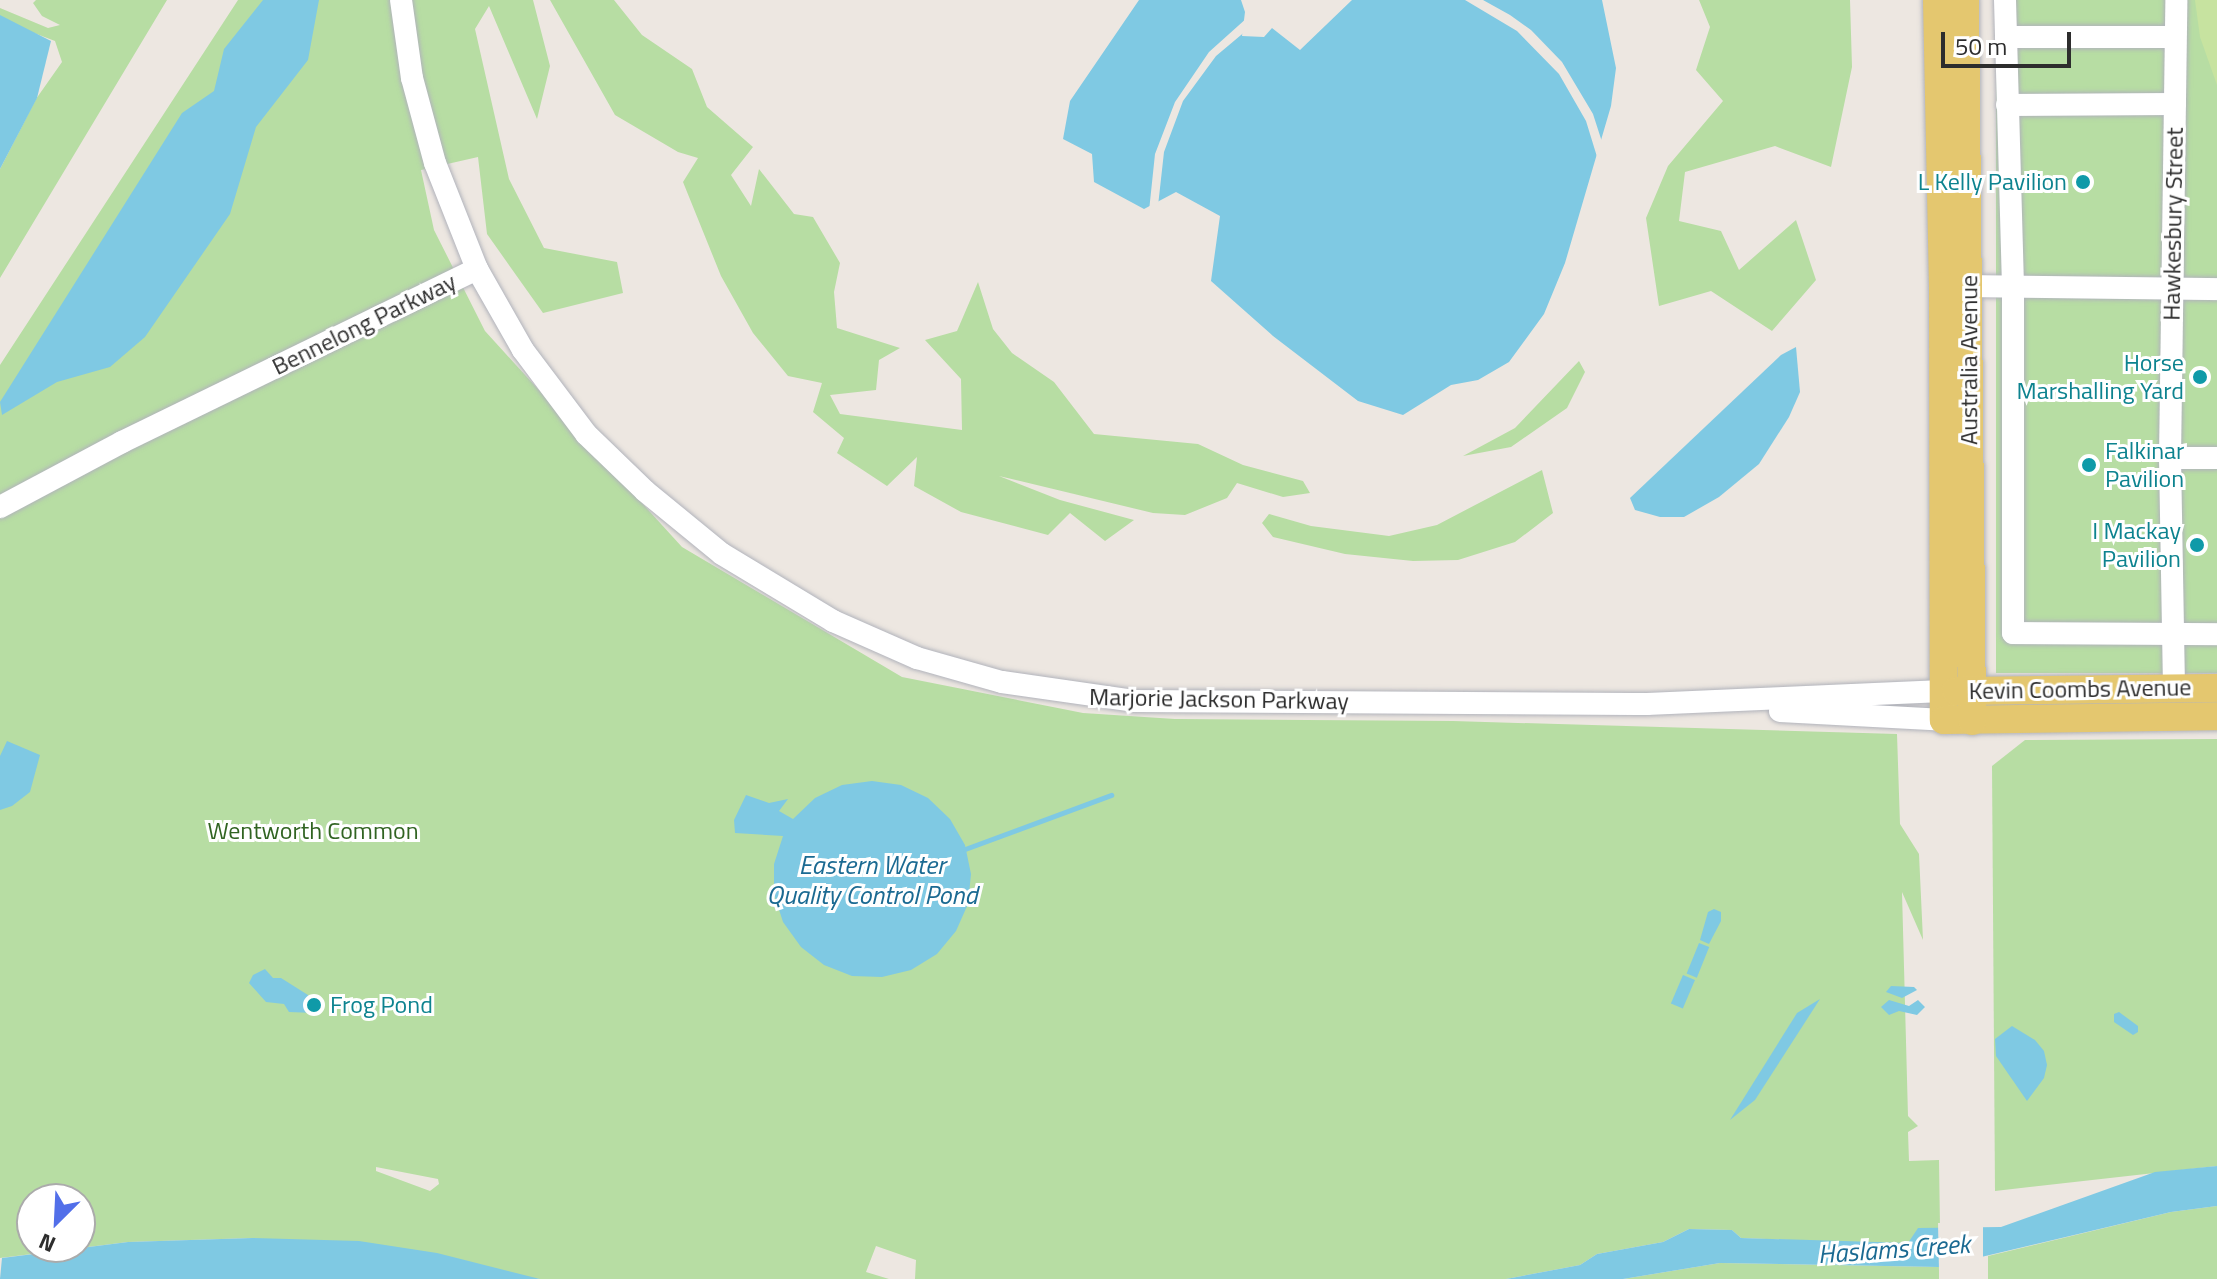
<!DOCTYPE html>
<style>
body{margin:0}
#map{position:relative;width:2217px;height:1279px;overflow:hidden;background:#ede7e1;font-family:"Titillium Web",sans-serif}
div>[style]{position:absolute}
.green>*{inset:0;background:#b7dda3;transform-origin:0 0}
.pitch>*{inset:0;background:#c7e3a0}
.water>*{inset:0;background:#7fc9e3;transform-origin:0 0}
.pier>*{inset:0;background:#ede7e1}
.stream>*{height:5px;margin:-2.5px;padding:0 2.5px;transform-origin:2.5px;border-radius:2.5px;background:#7fc9e3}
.roads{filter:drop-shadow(0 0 2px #b1b3bb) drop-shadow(0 0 2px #b1b3bb)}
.minor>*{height:22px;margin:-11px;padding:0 11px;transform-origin:11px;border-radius:11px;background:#fff}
.major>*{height:28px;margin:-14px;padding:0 14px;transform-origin:14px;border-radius:14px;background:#e4c76f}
.dots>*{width:22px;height:22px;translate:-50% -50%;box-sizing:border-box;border:4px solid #fff;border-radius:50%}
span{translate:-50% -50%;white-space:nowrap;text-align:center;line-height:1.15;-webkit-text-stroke:6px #fff;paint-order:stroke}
.culture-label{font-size:24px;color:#0d838f}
.right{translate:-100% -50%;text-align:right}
.left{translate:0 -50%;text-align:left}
.street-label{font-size:24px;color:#2d2d2d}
.park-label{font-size:24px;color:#316422}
.water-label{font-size:26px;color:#1b6a92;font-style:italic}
.north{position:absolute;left:16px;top:1183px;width:80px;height:80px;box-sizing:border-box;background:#fff;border:2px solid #ababab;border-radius:50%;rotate:204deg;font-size:22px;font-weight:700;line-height:32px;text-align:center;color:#2d2d2d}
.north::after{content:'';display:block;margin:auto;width:28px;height:36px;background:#526fe9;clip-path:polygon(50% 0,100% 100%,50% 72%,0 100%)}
.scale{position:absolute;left:1941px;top:32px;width:130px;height:36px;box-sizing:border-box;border:4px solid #2d2d2d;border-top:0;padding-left:10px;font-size:24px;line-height:28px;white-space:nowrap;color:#2d2d2d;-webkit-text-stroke:6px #fff;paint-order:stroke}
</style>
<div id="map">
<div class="green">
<i style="clip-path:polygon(36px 0,167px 0,0 278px,0 169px,36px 99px,62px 62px,55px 41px,0 20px,0 8px,48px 28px,60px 25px,42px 16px,33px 3px)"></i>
<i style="clip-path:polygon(evenodd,238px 0,533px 0,550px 66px,537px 119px,489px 6px,475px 29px,509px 179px,544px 248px,617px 262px,623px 293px,543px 313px,487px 234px,478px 157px,421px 170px,434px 230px,485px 331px,682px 547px,902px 677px,1083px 713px,1175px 719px,1453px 721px,1897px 734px,1900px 824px,1919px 854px,1923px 940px,1902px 892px,1908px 1116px,1918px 1126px,1908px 1132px,1909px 1161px,1939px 1160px,1940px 1227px,1908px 1243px,1888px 1244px,1741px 1238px,1732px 1230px,1689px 1229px,1663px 1242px,1597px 1254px,1580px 1265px,1506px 1279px,915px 1279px,916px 1260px,876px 1246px,866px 1272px,889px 1279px,540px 1279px,252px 1238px,128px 1242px,0 1258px,0 365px,238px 0,376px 1167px,438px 1179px,439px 1184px,430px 1191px,376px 1171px,376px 1167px,238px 0,32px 1199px,80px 1199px,80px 1247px,32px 1247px,32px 1199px)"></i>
<i style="clip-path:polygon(550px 0,614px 0,642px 35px,692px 69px,707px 107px,753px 147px,731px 175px,751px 206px,759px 169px,794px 214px,813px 217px,840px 263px,834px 292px,837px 328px,900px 348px,879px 360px,876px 390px,830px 395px,840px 414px,962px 430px,961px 379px,925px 340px,957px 331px,978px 282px,993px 329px,1012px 353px,1054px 382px,1094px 434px,1198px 444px,1243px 465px,1303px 481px,1310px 493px,1283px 497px,1237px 483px,1227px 498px,1185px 515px,1153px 513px,999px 476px,1060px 500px,1134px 520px,1105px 541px,1070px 513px,1048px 535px,961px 512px,914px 486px,917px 457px,887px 486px,837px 453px,844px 438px,813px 412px,822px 383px,788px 376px,753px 333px,721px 276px,683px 182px,698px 158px,678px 152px,615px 115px)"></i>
<i style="clip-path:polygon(1699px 0,1850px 0,1852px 67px,1831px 167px,1775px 146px,1685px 172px,1679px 221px,1721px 231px,1739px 270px,1796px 220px,1816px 280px,1772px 331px,1711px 291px,1659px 306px,1646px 218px,1668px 166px,1723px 101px,1696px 70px,1710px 27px)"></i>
<i style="left:1996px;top:0;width:221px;height:673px"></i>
<i style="clip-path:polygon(1579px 361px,1585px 372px,1567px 408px,1511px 447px,1463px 456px,1515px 428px)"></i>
<i style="clip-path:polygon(1542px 470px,1553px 513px,1515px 542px,1458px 560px,1413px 561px,1345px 554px,1273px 537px,1262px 523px,1269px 514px,1311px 526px,1389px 536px,1437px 525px)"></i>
<i style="clip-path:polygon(2217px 739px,2217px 1166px,1995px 1191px,1992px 766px,2025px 740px)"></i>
<i style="clip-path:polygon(2217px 1206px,2217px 1279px,1988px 1279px,1988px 1256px,2171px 1212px)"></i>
<i style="clip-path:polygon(1720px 1263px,1939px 1267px,1939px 1279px,1623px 1279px)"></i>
</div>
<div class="pitch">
<i style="clip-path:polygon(2195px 0,2217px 0,2217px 85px,2200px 37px)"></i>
</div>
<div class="water">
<i style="clip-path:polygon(263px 0,319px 0,308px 60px,256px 127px,230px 214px,145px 337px,110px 367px,57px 382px,2px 415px,0 402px,182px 113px,214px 91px,224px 49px)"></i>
<i style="clip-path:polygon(1139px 0,1241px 0,1245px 12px,1242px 36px,1264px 37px,1272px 28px,1300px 50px,1352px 0,1602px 0,1616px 68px,1611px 106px,1565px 263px,1544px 314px,1509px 362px,1478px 380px,1451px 385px,1403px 415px,1358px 401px,1273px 336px,1211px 281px,1220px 216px,1176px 192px,1144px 209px,1094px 182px,1092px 154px,1063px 139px,1070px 101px)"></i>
<i style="clip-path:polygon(0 15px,51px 41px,37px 98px,0 169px)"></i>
<i style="clip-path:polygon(1796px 347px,1800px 392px,1789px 417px,1759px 464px,1719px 497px,1684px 517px,1660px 517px,1635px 510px,1630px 498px,1781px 355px)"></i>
<i style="clip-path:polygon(7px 741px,40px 755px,30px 792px,12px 806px,0 810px,0 756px)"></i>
<i style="clip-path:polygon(872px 781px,901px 785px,928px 798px,950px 819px,965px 845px,971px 874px,968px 904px,956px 931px,937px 954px,911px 970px,882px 977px,852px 976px,824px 965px,801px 947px,783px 922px,774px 894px,774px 864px,783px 836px,735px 833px,734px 820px,746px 795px,769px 803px,788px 799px,779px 811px,793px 819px,815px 798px,842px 785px)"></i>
<i style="clip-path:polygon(1714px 909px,1721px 912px,1721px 921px,1709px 944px,1700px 940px,1708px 912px)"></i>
<i style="left:1699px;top:943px;width:11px;height:33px;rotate:22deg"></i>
<i style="clip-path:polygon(265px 969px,273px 978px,281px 978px,308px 995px,315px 1013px,289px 1012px,284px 1004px,266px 1002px,249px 983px,253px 975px)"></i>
<i style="left:1683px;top:975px;width:13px;height:31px;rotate:23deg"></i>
<i style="clip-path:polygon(1891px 986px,1914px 987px,1917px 990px,1902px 998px,1886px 992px)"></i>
<i style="clip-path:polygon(1820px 999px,1755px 1100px,1730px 1120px,1797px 1013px)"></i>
<i style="clip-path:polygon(1889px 1000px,1909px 1006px,1918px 1000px,1925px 1007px,1917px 1015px,1899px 1011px,1889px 1015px,1881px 1007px)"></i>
<i style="clip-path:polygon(2119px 1012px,2138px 1026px,2138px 1032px,2133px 1035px,2114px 1022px,2114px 1014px)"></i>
<i style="clip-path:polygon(2012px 1026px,2035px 1040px,2044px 1051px,2047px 1065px,2044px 1078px,2027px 1101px,1996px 1056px,1995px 1039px)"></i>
<i style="clip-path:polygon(2217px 1166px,2217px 1206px,2171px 1212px,1939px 1267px,1720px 1263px,1623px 1279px,1506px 1279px,1580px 1265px,1597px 1254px,1663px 1242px,1689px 1229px,1732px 1230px,1741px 1238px,1908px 1243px,1918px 1228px,2001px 1227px,2155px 1172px)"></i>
<i style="clip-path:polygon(252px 1238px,359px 1241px,437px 1253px,540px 1279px,0 1279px,2px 1258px,128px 1242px)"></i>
</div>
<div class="pier">
<i style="clip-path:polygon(1465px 0,1483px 0,1510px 15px,1531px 30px,1562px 62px,1593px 114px,1603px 145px,1598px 160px,1586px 121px,1559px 74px,1517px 31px)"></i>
<i style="clip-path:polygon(1248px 17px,1247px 30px,1216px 56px,1183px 101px,1164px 152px,1158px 206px,1149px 211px,1155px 154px,1175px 102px,1209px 52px)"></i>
<i style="clip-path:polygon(1938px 1223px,1983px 1223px,1983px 1261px,1939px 1271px)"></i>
</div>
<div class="stream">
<i style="left:965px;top:849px;width:156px;rotate:-20.3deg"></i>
</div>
<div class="roads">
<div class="minor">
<i style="left:401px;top:0;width:79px;rotate:82deg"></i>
<i style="left:412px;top:78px;width:88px;rotate:74.9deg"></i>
<i style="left:435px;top:163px;width:114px;rotate:68.4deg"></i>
<i style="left:477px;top:269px;width:93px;rotate:60.4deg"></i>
<i style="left:523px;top:350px;width:105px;rotate:53.1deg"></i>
<i style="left:586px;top:434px;width:82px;rotate:44deg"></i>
<i style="left:645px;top:491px;width:99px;rotate:39.3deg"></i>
<i style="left:722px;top:554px;width:130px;rotate:31.1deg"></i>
<i style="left:833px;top:621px;width:92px;rotate:23.8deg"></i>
<i style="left:917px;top:658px;width:88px;rotate:15.8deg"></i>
<i style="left:1002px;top:682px;width:133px;rotate:8.2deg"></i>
<i style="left:1134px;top:701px;width:513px;rotate:0.34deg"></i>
<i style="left:1647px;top:704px;width:296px;rotate:-2.5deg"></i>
<i style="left:2005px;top:0;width:286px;rotate:88.4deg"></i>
<i style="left:2013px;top:286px;width:347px;rotate:90deg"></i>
<i style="left:2013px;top:633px;width:204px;rotate:0.3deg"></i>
<i style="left:2006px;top:37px;width:169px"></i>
<i style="left:2007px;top:105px;width:168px;rotate:-0.3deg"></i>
<i style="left:1954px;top:286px;width:263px;rotate:0.7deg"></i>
<i style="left:2170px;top:458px;width:47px"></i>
<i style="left:0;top:507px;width:138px;rotate:-28deg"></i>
<i style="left:122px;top:442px;width:395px;rotate:-26deg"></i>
<i style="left:2174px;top:687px;width:229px;rotate:-91deg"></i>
<i style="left:2170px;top:458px;width:458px;rotate:-89.2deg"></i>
<i style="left:1780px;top:711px;width:164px;rotate:3.1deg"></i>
</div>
<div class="major">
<i style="left:1937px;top:0;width:286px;rotate:88.8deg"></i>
<i style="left:1943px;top:286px;width:434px;rotate:89.9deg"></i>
<i style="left:1944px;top:720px;width:273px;rotate:-0.8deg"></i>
<i style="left:1965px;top:0;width:721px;rotate:89.44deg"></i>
<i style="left:1956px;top:691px;width:261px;rotate:-0.7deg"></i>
</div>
</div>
<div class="dots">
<i style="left:2083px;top:182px;background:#0f9aa8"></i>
<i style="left:2200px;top:377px;background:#0f9aa8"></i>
<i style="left:2089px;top:465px;background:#0f9aa8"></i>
<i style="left:2197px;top:545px;background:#0f9aa8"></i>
<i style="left:314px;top:1005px;background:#0f9aa8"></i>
</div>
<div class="culture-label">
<span class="right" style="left:2067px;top:182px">L Kelly Pavilion</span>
<span class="right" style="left:2184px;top:377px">Horse<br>Marshalling Yard</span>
<span class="left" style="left:2105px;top:465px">Falkinar<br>Pavilion</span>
<span class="right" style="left:2181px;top:545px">I Mackay<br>Pavilion</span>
<span class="left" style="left:330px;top:1005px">Frog Pond</span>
</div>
<div class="street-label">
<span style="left:2173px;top:224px;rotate:-89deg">Hawkesbury Street</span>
<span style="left:364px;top:324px;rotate:-26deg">Bennelong Parkway</span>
<span style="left:1969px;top:360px;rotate:-90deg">Australia Avenue</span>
<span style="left:2080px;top:689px;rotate:-1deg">Kevin Coombs Avenue</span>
<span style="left:1219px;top:699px;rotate:1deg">Marjorie Jackson Parkway</span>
</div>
<div class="park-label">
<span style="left:313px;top:831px">Wentworth Common</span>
</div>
<div class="water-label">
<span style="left:872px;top:880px">Eastern Water<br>Quality Control Pond</span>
<span style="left:1894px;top:1249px;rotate:-4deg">Haslams Creek</span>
</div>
<div class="north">N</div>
<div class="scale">50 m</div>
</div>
